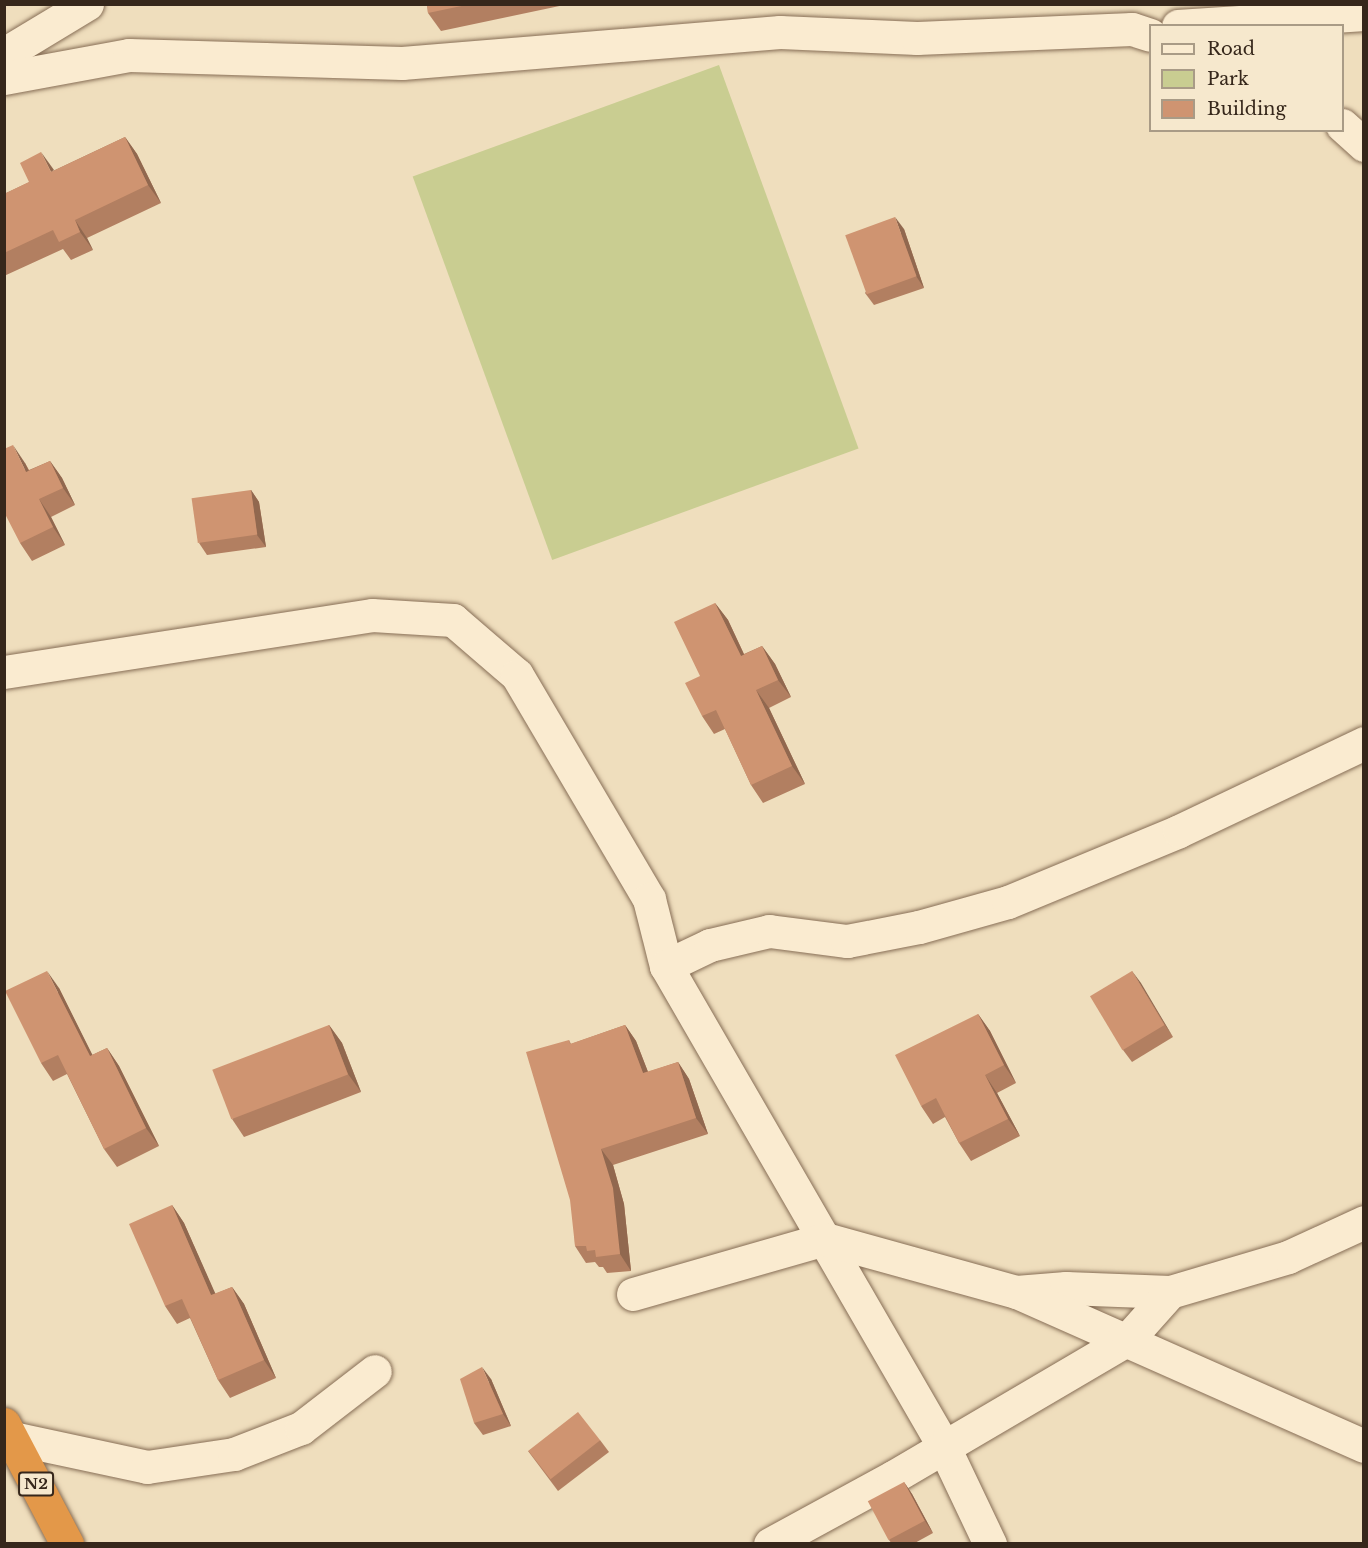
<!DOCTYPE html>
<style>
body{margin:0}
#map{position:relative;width:1368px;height:1548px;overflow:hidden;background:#efdebd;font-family:"Libre Baskerville",serif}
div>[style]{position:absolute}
.green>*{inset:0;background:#c9cd91;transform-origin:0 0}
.roads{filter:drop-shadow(0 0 2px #876e56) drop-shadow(0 0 2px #876e56)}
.minor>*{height:33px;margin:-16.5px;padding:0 16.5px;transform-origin:16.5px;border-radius:16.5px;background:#faebd0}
.highway>*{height:33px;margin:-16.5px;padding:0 16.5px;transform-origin:16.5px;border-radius:16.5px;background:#e39849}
.wall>*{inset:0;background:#b27f61}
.shaded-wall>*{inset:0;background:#91684f}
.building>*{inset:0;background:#cf9471;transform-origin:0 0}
span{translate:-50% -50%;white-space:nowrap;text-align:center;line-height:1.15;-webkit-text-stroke:5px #f6e8cd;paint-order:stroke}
.shield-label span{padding:2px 4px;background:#f6e8cd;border:2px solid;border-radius:4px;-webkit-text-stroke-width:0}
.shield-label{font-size:15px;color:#36271b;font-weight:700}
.frame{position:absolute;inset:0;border:6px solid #36271b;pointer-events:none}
.legend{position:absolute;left:1149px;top:24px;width:195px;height:108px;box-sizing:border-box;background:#f6e8cd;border:2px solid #a99b86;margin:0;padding:8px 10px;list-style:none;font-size:18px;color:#36271b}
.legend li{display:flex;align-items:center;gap:12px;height:30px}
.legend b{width:30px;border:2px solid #a99b86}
</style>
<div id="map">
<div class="green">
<i style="left:719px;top:65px;width:408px;height:326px;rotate:70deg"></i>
</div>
<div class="roads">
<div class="minor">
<i style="left:1178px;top:26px;width:186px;rotate:-3.7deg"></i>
<i style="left:4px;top:54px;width:97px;rotate:-31.1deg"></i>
<i style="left:4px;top:78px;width:127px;rotate:-10.4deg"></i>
<i style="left:129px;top:55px;width:273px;rotate:1.7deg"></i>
<i style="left:402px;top:63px;width:379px;rotate:-4.7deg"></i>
<i style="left:780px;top:32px;width:137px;rotate:2.5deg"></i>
<i style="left:917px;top:38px;width:215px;rotate:-2.4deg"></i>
<i style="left:1132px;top:29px;width:19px;rotate:18deg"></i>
<i style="left:1342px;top:125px;width:30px;rotate:42deg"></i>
<i style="left:4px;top:672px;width:372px;rotate:-8.8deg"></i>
<i style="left:372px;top:615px;width:81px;rotate:3.5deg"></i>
<i style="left:453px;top:620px;width:84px;rotate:40.7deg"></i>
<i style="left:517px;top:675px;width:260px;rotate:59.5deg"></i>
<i style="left:649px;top:899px;width:69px;rotate:75.8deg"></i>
<i style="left:666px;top:966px;width:553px;rotate:59.96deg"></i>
<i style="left:943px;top:1445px;width:110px;rotate:64.6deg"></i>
<i style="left:666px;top:966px;width:49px;rotate:-25.5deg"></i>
<i style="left:710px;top:945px;width:61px;rotate:-13.3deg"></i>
<i style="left:769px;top:931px;width:79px;rotate:7.3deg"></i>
<i style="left:847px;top:941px;width:73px;rotate:-11deg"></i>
<i style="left:919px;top:927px;width:92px;rotate:-15.7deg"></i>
<i style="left:1008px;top:902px;width:185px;rotate:-22.5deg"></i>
<i style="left:1179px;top:831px;width:205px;rotate:-25.4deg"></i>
<i style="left:633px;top:1294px;width:200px;rotate:-16deg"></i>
<i style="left:825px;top:1239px;width:198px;rotate:15.5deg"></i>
<i style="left:1016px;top:1292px;width:50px;rotate:-4.6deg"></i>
<i style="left:1066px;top:1288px;width:104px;rotate:2.2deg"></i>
<i style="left:1170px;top:1292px;width:123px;rotate:-16.5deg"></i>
<i style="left:1288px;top:1257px;width:84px;rotate:-24.7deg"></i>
<i style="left:1021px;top:1294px;width:375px;rotate:23.9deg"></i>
<i style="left:12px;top:1438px;width:138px;rotate:12.1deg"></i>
<i style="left:147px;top:1467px;width:88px;rotate:-8.5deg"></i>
<i style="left:234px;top:1454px;width:72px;rotate:-21.2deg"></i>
<i style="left:301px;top:1428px;width:93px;rotate:-37.6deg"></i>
<i style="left:770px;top:1544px;width:140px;rotate:-28.6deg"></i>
<i style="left:893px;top:1477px;width:273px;rotate:-30.4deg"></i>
<i style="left:1128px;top:1339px;width:63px;rotate:-48.2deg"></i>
</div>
<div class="highway">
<i style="left:4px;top:1424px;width:136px;rotate:62.3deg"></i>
</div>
</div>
<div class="wall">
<i style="clip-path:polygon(427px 4px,569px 4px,441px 31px,428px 13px)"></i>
<i style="clip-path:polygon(125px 137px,137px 154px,161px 203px,87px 238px,93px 250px,71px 260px,63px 249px,4px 276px,4px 194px)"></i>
<i style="clip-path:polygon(904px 229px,924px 288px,874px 305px,865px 293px)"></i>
<i style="clip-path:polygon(50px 461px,62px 478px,75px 505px,51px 517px,65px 545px,32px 561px,20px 543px,25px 463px,29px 470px)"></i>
<i style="clip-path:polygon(251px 490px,259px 502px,266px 547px,207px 555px,199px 543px)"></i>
<i style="clip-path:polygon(715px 603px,728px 620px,744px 654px,762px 646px,775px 664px,791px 697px,769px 708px,805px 784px,763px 803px,751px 785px,725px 729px,714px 734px,702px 716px)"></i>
<i style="clip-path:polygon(1132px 971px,1173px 1037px,1132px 1062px,1123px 1050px)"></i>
<i style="clip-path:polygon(59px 988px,92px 1055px,107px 1048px,119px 1066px,159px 1146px,117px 1167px,104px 1149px,67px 1074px,53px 1081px,41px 1063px)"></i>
<i style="clip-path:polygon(978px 1014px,990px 1031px,1016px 1083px,997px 1093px,1020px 1136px,971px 1161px,959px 1143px,945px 1117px,933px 1124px,921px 1106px)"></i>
<i style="clip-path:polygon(329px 1025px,342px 1043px,361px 1092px,244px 1137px,232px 1119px)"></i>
<i style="clip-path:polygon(625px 1025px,636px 1041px,648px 1072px,678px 1062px,689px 1079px,708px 1134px,613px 1165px,624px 1204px,631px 1271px,607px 1273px,603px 1267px,599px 1267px,595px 1262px,586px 1263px,575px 1246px,569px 1040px,571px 1044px)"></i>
<i style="clip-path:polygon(172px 1205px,184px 1223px,215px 1294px,232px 1287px,244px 1304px,276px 1378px,230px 1398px,218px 1380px,190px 1318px,177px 1324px,165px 1306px)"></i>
<i style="clip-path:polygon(491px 1379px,511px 1426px,483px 1435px,474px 1423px)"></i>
<i style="clip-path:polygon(600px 1440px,609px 1452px,558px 1491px,528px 1451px)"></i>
<i style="clip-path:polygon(904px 1482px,912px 1494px,933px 1533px,913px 1544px,892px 1544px,889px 1540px)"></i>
</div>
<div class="shaded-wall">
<i style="clip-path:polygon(125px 137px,137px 154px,161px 203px,148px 185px)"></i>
<i style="clip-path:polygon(41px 152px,54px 170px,51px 172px)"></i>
<i style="clip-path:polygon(895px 217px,904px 229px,924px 288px,916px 276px)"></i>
<i style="clip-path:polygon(75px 220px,87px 238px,93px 250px,80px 232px)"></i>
<i style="clip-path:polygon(13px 445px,25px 463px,38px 490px,26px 472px)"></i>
<i style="clip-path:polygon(50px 461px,62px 478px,75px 505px,63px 488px)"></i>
<i style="clip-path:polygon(251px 490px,259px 502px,266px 547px,257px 535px)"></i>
<i style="clip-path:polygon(39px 499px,51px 517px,65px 545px,53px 527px)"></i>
<i style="clip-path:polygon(715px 603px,728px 620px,753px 674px,741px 656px)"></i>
<i style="clip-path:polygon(762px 646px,775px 664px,791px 697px,778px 680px)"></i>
<i style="clip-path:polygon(756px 690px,769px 708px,805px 784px,792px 766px)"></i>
<i style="clip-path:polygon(47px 971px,59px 988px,102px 1074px,90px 1056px)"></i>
<i style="clip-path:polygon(1132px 971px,1141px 983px,1173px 1037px,1165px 1025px)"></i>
<i style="clip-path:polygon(978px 1014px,990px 1031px,1016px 1083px,1004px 1065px)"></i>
<i style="clip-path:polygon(329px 1025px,342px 1043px,361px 1092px,348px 1074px)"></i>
<i style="clip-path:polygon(625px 1025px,636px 1041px,655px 1090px,643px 1073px)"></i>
<i style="clip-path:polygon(107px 1048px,119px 1066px,159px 1146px,146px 1128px)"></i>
<i style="clip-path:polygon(678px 1062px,689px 1079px,708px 1134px,696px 1118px)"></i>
<i style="clip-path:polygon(985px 1075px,997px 1093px,1020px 1136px,1008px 1119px)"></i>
<i style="clip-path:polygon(601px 1149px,613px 1165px,624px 1204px,631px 1271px,620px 1254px)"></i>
<i style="clip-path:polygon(172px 1205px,184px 1223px,224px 1313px,211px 1295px)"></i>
<i style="clip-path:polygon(232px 1287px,244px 1304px,276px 1378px,264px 1360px)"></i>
<i style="clip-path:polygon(482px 1367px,491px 1379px,511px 1426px,503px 1414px)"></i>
<i style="clip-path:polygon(904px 1482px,912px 1494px,933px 1533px,925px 1521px)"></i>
</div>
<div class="building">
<i style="clip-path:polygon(427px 4px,471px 4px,428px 13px)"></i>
<i style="clip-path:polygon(125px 137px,148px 185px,75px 220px,80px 232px,59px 242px,53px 230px,4px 253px,4px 194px,29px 182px,20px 163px,41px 152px,51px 172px)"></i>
<i style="left:895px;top:217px;width:63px;height:53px;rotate:70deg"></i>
<i style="clip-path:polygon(13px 445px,26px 472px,50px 461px,63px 488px,39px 499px,53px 527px,20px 543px,4px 512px,4px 449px)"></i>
<i style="left:251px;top:490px;width:45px;height:60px;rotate:82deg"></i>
<i style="clip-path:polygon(715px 603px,741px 656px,762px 646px,778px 680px,756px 690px,792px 766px,751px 785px,716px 710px,702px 716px,685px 683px,700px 676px,674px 622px)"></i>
<i style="clip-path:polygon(47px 971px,90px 1056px,107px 1048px,146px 1128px,104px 1149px,58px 1055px,41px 1063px,5px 991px)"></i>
<i style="left:1132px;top:971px;width:63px;height:49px;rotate:59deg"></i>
<i style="clip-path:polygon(978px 1014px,1004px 1065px,985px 1075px,1008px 1119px,959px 1143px,936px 1098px,921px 1106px,895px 1055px)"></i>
<i style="left:329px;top:1025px;width:53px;height:125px;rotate:69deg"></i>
<i style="clip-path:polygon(625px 1025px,643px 1073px,678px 1062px,696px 1118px,601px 1149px,613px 1188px,620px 1254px,596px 1257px,595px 1250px,587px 1251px,586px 1246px,575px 1246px,570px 1200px,526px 1052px,569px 1040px,570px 1044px)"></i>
<i style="clip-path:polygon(172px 1205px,211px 1295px,232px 1287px,264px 1360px,218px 1380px,182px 1299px,165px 1306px,129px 1224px)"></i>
<i style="clip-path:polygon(482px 1367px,503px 1414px,474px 1423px,460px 1379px)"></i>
<i style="left:578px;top:1412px;width:36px;height:63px;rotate:52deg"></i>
<i style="left:904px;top:1482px;width:44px;height:41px;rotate:62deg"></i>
</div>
<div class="shield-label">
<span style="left:36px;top:1484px">N2</span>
</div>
<div class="frame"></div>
<ul class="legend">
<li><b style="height:8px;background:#faebd0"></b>Road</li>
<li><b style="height:16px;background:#c9cd91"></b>Park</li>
<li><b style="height:16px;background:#cf9471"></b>Building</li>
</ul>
</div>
